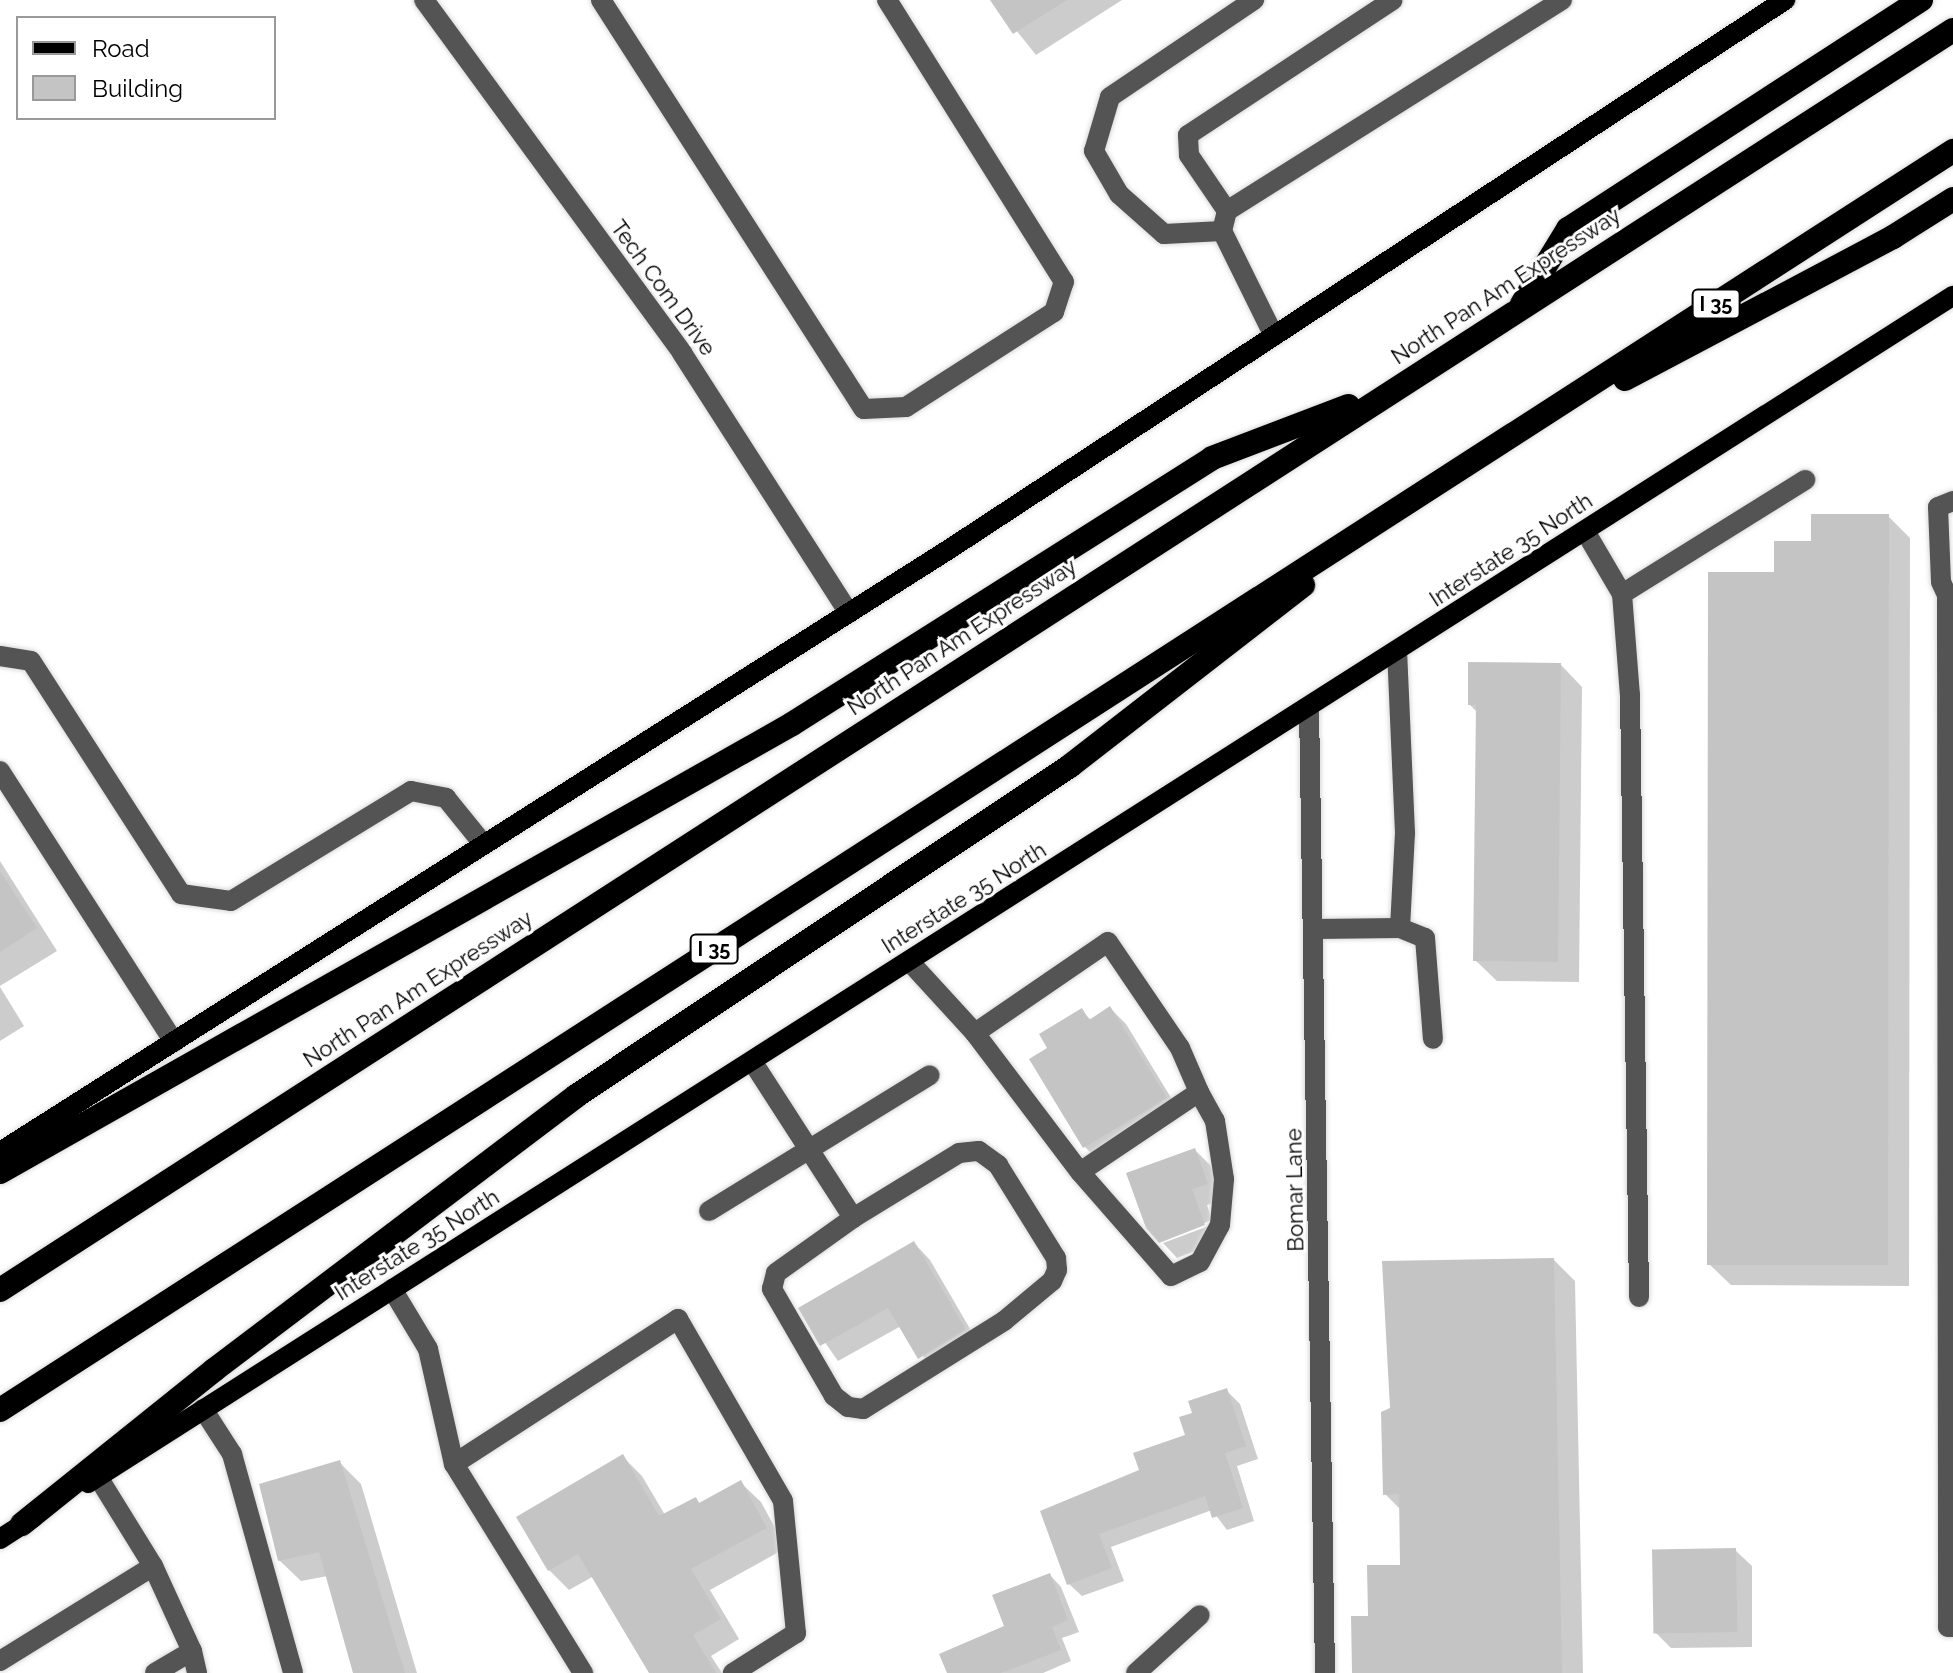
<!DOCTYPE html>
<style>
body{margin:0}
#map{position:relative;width:1953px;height:1673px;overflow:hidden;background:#fff;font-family:Raleway,sans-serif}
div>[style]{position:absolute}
.shadow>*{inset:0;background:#0003}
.building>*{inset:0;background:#c4c4c4;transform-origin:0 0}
.roads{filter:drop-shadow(0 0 2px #dbdbdb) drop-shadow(0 0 2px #dbdbdb)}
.minor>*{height:20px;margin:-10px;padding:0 10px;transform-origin:10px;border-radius:10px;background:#545454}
.major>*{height:20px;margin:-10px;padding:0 10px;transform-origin:10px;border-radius:10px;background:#000}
.highway>*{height:24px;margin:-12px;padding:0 12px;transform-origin:12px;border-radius:12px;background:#000}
span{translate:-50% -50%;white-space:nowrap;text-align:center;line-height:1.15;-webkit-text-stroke:6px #fff;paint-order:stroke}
.shield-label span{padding:2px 6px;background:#fff;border:2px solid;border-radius:6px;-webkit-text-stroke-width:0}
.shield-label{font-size:20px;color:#000;font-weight:700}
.street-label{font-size:22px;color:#000}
.legend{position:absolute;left:16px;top:16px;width:260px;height:104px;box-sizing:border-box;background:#fff;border:2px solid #999;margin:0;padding:10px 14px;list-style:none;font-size:24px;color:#000}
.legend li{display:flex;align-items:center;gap:16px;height:40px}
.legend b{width:40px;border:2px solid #999}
</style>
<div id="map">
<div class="shadow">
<i style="clip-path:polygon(992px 0,1122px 0,1036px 55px)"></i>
<i style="clip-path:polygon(1888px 516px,1910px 538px,1909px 1286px,1731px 1285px,1709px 1264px,1776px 574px,1813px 543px)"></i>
<i style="clip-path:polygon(1561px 665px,1582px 687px,1579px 982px,1497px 981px,1475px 960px,1478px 713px,1470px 705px)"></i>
<i style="clip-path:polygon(0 861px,57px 951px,0 986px)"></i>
<i style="clip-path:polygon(0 987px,24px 1026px,0 1041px)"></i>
<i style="clip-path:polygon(1110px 1008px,1126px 1024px,1181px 1114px,1101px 1163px,1085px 1147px,1032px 1059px,1050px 1048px,1081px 1010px,1091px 1020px)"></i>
<i style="clip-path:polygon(1195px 1150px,1211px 1166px,1223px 1200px,1207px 1205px,1212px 1220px,1160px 1240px)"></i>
<i style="clip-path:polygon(1214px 1224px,1220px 1241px,1177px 1258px,1163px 1243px)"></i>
<i style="clip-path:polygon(914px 1243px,930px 1260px,980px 1346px,936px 1374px,901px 1326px,838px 1361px,801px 1308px)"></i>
<i style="clip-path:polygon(1554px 1260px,1575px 1281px,1583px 1673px,1354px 1673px,1370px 1618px,1402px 1567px,1401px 1510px,1385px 1494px,1392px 1409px)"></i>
<i style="clip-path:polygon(1227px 1391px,1240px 1404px,1258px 1459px,1237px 1466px,1254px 1521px,1227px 1530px,1212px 1510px,1111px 1547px,1124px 1581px,1082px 1596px,1069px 1584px,1042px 1512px,1142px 1471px,1187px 1436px,1194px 1414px)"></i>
<i style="clip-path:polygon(622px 1456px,642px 1476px,665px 1515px,695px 1499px,700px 1504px,741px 1483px,761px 1502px,786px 1548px,710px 1590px,739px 1639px,711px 1656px,722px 1673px,651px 1673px,594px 1576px,569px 1590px,549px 1570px)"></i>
<i style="clip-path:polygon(340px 1463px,361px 1484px,417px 1673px,355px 1673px,328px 1576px,301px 1581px,279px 1560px)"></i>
<i style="clip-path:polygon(1735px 1550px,1752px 1566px,1752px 1647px,1671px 1648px,1655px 1632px)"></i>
<i style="clip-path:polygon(1050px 1575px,1061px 1587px,1079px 1632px,1062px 1638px,1071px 1661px,1043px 1673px,949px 1673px,1006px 1627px)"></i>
</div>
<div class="building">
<i style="clip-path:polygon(990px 0,1067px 0,1013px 34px)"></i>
<i style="clip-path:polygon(1811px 514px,1889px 514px,1888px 1265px,1707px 1265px,1708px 572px,1774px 572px,1774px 541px,1811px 541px)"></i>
<i style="clip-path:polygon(1468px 662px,1561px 663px,1558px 962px,1473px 961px,1476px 705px,1468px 705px)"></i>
<i style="clip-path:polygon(0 871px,37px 928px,0 952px)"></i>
<i style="clip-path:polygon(1110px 1006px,1167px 1098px,1083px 1148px,1029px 1059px,1047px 1048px,1039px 1034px,1082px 1008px,1089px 1020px)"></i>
<i style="clip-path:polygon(1195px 1148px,1208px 1184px,1192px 1189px,1205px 1225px,1159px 1243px,1146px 1228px,1126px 1173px)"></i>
<i style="clip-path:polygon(914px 1241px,966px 1330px,918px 1359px,888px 1308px,820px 1346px,798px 1308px)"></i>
<i style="clip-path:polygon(1554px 1258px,1562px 1673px,1352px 1673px,1351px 1616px,1368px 1616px,1367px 1565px,1400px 1565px,1399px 1494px,1383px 1495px,1381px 1412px,1390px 1408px,1382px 1261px)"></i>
<i style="clip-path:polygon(1227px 1388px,1246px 1446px,1225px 1453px,1243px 1508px,1212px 1518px,1205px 1496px,1099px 1534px,1112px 1568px,1067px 1585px,1040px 1511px,1139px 1470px,1133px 1453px,1185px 1435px,1179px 1417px,1192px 1413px,1188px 1401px)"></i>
<i style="clip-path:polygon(623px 1454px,659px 1516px,696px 1497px,699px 1503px,741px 1480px,767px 1528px,691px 1569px,721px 1619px,693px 1635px,716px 1673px,649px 1673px,578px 1554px,548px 1571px,516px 1517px)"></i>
<i style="clip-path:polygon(340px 1460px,405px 1673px,353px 1673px,319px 1552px,278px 1561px,259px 1484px)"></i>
<i style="left:1736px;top:1548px;width:84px;height:84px;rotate:89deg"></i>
<i style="clip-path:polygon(1050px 1573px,1068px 1620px,1052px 1627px,1061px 1650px,1001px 1673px,947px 1673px,939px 1654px,1004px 1626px,992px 1595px)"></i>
</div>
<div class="roads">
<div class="minor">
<i style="left:424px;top:0;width:437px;rotate:53.8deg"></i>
<i style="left:682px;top:353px;width:309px;rotate:57.3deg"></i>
<i style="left:601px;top:0;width:486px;rotate:57.3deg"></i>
<i style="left:864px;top:409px;width:42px;rotate:-2.7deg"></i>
<i style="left:906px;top:407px;width:176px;rotate:-32.7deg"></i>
<i style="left:1054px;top:312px;width:32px;rotate:-72deg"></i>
<i style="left:1064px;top:282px;width:333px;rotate:-122.1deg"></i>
<i style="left:1227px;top:211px;width:68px;rotate:-124.2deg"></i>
<i style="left:1189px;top:155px;width:20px;rotate:-93deg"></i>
<i style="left:1188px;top:135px;width:245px;rotate:-33.4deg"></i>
<i style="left:1222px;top:231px;width:58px;rotate:177deg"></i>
<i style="left:1164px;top:234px;width:60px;rotate:-138.4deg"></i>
<i style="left:1119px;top:194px;width:50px;rotate:-120.2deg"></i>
<i style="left:1094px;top:151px;width:56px;rotate:-73.5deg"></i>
<i style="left:1110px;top:97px;width:174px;rotate:-34deg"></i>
<i style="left:1274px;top:336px;width:117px;rotate:-116.3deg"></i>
<i style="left:1222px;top:231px;width:21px;rotate:-76deg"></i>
<i style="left:1227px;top:211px;width:396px;rotate:-32.2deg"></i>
<i style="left:1953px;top:501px;width:16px;rotate:158deg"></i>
<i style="left:1938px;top:507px;width:75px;rotate:87.7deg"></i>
<i style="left:1941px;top:582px;width:14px;rotate:65deg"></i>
<i style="left:1947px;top:595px;width:6px"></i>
<i style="left:1585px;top:531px;width:73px;rotate:59.6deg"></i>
<i style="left:1622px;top:594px;width:101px;rotate:85.5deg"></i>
<i style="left:1630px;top:695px;width:602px;rotate:89.14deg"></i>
<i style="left:1622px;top:594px;width:216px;rotate:-31.9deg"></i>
<i style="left:1947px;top:595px;width:1032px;rotate:89.94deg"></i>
<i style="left:1948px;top:1627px;width:5px"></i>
<i style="left:0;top:656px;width:31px;rotate:9deg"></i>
<i style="left:31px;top:661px;width:277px;rotate:57.2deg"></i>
<i style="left:181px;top:894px;width:50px;rotate:8deg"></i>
<i style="left:231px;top:901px;width:211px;rotate:-31.4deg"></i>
<i style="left:411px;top:791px;width:36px;rotate:11deg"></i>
<i style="left:446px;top:798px;width:60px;rotate:51deg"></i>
<i style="left:1309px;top:707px;width:966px;rotate:89.05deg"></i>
<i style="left:0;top:771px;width:322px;rotate:57.3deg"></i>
<i style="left:1400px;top:928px;width:27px;rotate:22deg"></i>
<i style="left:1425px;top:938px;width:101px;rotate:85.5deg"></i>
<i style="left:1316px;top:929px;width:84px;rotate:-0.7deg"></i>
<i style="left:1400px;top:928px;width:95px;rotate:-87deg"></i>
<i style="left:1405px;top:833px;width:182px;rotate:-92.5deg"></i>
<i style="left:909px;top:961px;width:98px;rotate:47.5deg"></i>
<i style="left:975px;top:1033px;width:161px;rotate:-34.4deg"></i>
<i style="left:1108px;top:942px;width:128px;rotate:55.8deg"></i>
<i style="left:1180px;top:1048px;width:48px;rotate:66.6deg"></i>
<i style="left:1199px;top:1092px;width:143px;rotate:146.1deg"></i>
<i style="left:1080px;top:1172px;width:174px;rotate:-127.1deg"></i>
<i style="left:752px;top:1061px;width:187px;rotate:57.2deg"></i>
<i style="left:853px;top:1218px;width:124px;rotate:-31.5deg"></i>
<i style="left:959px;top:1153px;width:20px;rotate:-6deg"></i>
<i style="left:979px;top:1151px;width:24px;rotate:36deg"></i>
<i style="left:998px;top:1165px;width:110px;rotate:58.1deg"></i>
<i style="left:1056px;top:1258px;width:12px;rotate:85deg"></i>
<i style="left:1057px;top:1270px;width:12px;rotate:114deg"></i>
<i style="left:1052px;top:1281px;width:62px;rotate:140.2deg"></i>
<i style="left:1004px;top:1321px;width:166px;rotate:148deg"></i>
<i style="left:863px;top:1409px;width:15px;rotate:-172deg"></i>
<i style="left:848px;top:1407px;width:18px;rotate:-142deg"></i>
<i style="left:834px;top:1396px;width:124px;rotate:-120.1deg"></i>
<i style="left:772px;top:1289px;width:16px;rotate:-76deg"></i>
<i style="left:776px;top:1273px;width:95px;rotate:-35.5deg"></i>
<i style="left:1080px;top:1172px;width:138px;rotate:48.8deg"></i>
<i style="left:1171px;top:1276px;width:32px;rotate:-26deg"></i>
<i style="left:1200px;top:1262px;width:42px;rotate:-61.6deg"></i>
<i style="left:1220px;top:1225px;width:46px;rotate:-85deg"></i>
<i style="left:1224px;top:1179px;width:59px;rotate:-98.8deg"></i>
<i style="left:1215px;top:1121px;width:33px;rotate:-119deg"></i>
<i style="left:709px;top:1211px;width:259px;rotate:-31.6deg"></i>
<i style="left:392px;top:1289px;width:70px;rotate:59deg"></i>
<i style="left:428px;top:1349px;width:118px;rotate:77.3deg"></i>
<i style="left:454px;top:1464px;width:246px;rotate:58.3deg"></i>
<i style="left:203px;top:1409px;width:54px;rotate:57.2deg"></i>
<i style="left:232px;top:1454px;width:227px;rotate:74.4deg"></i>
<i style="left:454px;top:1464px;width:267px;rotate:-32.9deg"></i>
<i style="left:678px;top:1319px;width:210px;rotate:60deg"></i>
<i style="left:783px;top:1501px;width:133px;rotate:84.4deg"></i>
<i style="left:796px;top:1633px;width:75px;rotate:147.6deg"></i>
<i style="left:98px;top:1477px;width:105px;rotate:58.3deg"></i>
<i style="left:153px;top:1566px;width:94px;rotate:65.4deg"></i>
<i style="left:192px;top:1651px;width:43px;rotate:149.3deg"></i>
<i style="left:192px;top:1651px;width:23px;rotate:77deg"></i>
<i style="left:0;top:1661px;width:180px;rotate:-31.8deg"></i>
<i style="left:1136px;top:1673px;width:86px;rotate:-42.2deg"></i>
</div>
<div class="major">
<i style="left:0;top:1152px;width:1123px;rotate:-32.42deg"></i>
<i style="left:948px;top:550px;width:1002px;rotate:-33.31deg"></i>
<i style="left:88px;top:1483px;width:2211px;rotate:-32.48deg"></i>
<i style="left:0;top:1539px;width:40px;rotate:-32.9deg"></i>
</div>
<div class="highway">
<i style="left:1522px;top:304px;width:88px;rotate:-58.5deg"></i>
<i style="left:1568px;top:229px;width:421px;rotate:-33deg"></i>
<i style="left:1625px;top:379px;width:303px;rotate:-27.9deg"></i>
<i style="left:1893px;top:237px;width:71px;rotate:-32.3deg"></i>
<i style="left:0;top:1172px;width:910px;rotate:-29.49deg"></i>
<i style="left:792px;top:724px;width:497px;rotate:-32.3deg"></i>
<i style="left:1212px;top:458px;width:146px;rotate:-20.9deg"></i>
<i style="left:0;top:1290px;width:2324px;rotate:-32.83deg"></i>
<i style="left:0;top:1410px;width:2324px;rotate:-32.81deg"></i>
<i style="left:22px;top:1524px;width:246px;rotate:-38.7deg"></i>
<i style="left:214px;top:1370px;width:454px;rotate:-37.1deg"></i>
<i style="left:576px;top:1096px;width:594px;rotate:-33.74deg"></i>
<i style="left:1070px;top:766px;width:295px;rotate:-37.8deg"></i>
</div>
</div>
<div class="shield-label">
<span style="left:1716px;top:304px">I 35</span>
<span style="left:714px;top:949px">I 35</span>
</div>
<div class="street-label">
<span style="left:1506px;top:286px;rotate:-33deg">North Pan Am Expressway</span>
<span style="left:663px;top:288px;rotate:54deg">Tech Com Drive</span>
<span style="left:1511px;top:550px;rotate:-33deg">Interstate 35 North</span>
<span style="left:962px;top:637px;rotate:-33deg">North Pan Am Expressway</span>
<span style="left:964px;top:898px;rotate:-32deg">Interstate 35 North</span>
<span style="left:418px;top:989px;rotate:-33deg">North Pan Am Expressway</span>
<span style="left:1295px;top:1190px;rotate:-91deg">Bomar Lane</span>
<span style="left:417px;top:1245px;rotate:-32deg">Interstate 35 North</span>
</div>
<ul class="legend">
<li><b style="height:10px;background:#000"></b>Road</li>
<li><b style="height:22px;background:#c4c4c4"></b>Building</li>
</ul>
</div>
